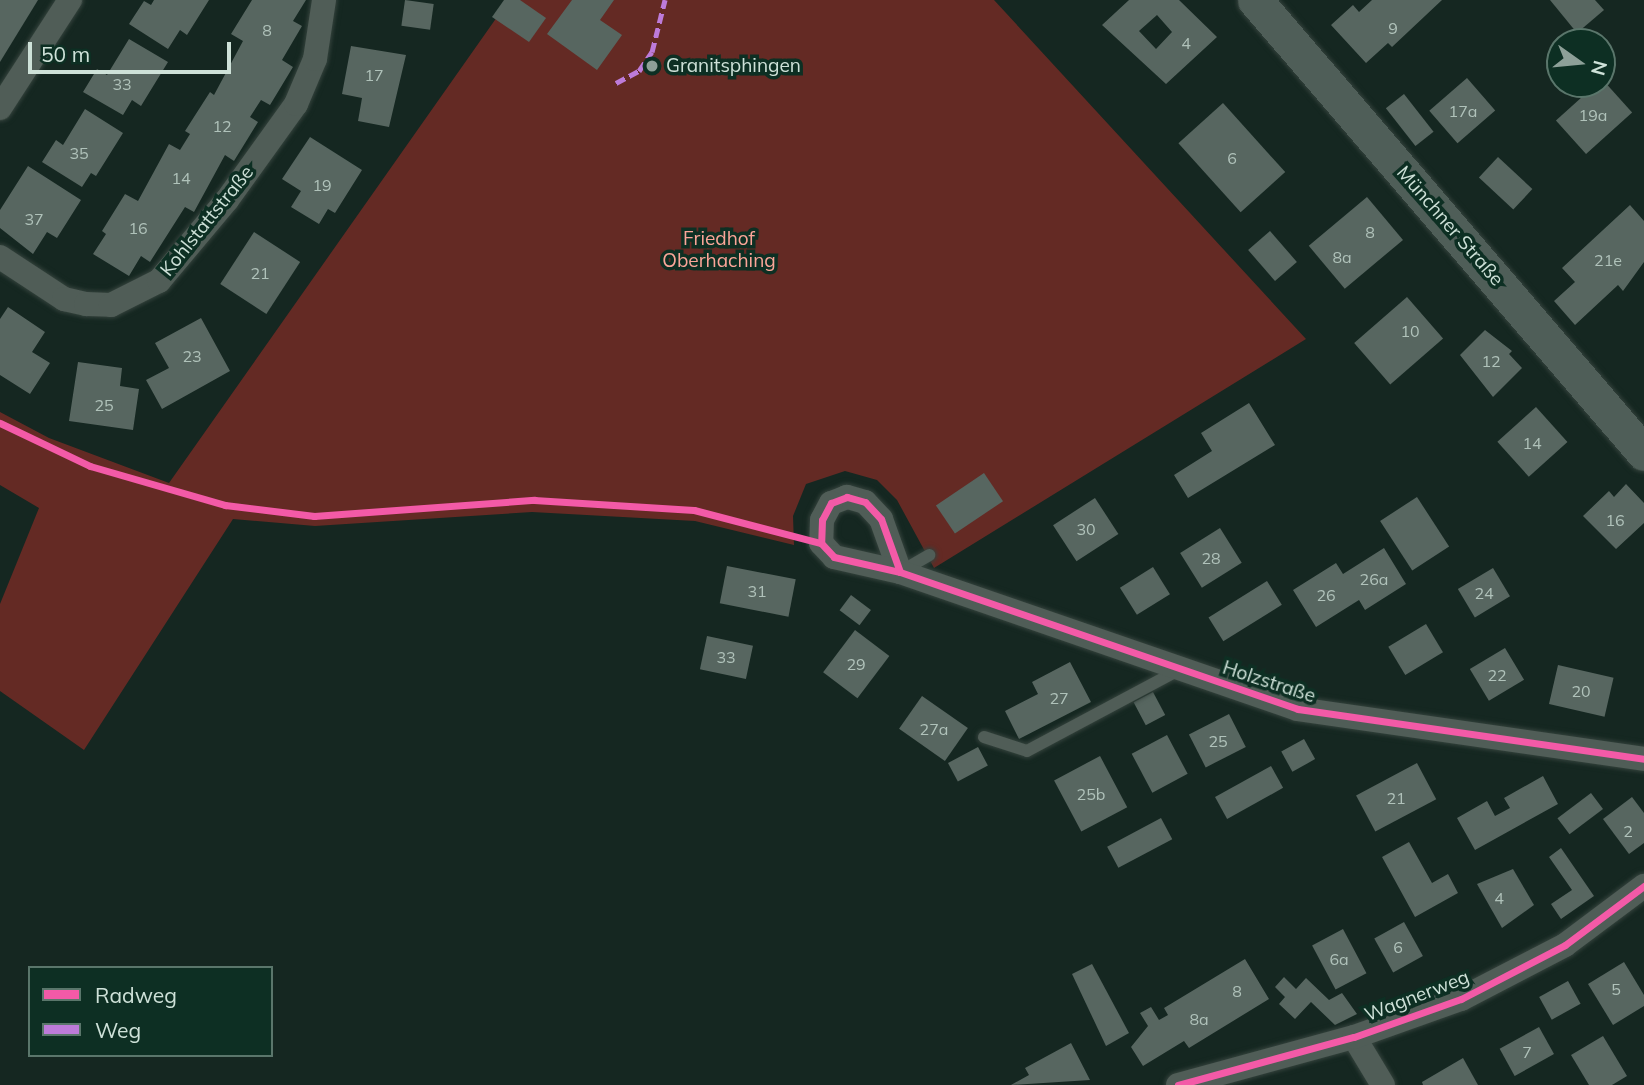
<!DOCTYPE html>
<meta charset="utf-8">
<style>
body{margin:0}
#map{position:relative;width:1644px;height:1085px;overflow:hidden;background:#152721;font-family:Mulish,sans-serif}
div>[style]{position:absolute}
.green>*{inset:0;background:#642a24}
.building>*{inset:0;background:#576660;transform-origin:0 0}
.roads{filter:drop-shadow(0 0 2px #34423c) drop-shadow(0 0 2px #34423c)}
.service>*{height:12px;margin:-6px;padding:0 6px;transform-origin:6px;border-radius:6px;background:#505d57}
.minor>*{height:24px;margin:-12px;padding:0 12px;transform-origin:12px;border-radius:12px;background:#505d57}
.secondary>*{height:35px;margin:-17.5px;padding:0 17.5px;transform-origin:17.5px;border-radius:17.5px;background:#4f5e58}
.quiet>*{height:5px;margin-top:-2.5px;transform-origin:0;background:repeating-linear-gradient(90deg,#bd7bd9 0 10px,transparent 0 15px)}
.cycleway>*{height:7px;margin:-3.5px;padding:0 3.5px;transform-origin:3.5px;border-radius:3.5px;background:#f35aa7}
.dots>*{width:19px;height:19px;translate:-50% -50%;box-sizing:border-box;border:4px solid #0d2f23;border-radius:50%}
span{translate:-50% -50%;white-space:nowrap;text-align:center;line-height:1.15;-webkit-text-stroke:7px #0d2f23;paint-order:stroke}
.number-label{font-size:16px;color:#b0c2ba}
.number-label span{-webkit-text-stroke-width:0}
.poi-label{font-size:19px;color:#cee1d8}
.left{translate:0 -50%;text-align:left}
.street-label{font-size:19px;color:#cee1d8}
.park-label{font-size:19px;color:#fba598}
.legend{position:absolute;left:28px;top:966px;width:245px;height:91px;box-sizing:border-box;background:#0d2f23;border:2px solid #5a766b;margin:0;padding:9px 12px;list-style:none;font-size:21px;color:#cee1d8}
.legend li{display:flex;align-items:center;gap:14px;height:35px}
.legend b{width:35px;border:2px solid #5a766b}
.north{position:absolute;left:1546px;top:28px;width:70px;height:70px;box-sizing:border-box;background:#0d2f23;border:2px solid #5a766b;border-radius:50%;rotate:105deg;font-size:19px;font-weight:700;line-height:28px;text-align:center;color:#cee1d8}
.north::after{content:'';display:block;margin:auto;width:24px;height:32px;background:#8da098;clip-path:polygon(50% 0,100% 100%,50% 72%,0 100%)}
.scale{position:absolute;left:28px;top:42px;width:203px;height:32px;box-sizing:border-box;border:4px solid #cee1d8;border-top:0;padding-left:9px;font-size:21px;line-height:24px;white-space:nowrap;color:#cee1d8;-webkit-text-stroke:5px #0d2f23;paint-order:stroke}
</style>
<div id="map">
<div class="green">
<i style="clip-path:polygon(509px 0,994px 0,1306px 339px,934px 568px,897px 500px,877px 480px,845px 471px,806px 484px,793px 516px,794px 545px,695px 521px,532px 512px,315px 526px,233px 519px,84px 750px,0 691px,0 604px,39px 508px,0 485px,0 412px,49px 438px,169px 483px)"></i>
</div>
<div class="building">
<i style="clip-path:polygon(0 0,38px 0,0 62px)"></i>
<i style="clip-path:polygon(154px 0,209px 0,187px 35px,180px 30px,168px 49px,129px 24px,144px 1px,151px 5px)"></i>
<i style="clip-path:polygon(252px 0,306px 0,293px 21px,302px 26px,282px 60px,293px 67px,270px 105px,261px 100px,250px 117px,258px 122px,234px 161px,225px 155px,194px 212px,185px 207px,150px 262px,141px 256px,129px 276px,93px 254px,106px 234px,102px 231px,125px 194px,138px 201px,169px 144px,180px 150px,190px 134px,185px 131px,210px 92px,214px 95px,243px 41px,231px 34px)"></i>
<i style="left:405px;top:0;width:29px;height:26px;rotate:8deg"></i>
<i style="clip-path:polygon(504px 0,520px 0,546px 18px,529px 42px,492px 17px)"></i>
<i style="clip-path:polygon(572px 0,614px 0,600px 20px,622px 35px,597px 70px,547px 34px)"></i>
<i style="clip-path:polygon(evenodd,1129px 0,1179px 0,1217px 37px,1166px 84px,1102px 25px,1129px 0,1157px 15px,1172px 32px,1156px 49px,1139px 31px,1157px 15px)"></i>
<i style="clip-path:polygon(1372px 0,1442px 0,1392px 47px,1388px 43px,1366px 63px,1331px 25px,1353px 5px,1359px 12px)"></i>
<i style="clip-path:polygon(1550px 0,1595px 0,1604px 10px,1577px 33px)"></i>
<i style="clip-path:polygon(129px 39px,168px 62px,141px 106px,132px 100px,123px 115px,83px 92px,97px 69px,107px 75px)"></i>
<i style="clip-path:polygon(351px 46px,406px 55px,389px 127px,358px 121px,362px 98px,342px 94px)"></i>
<i style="left:1467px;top:78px;width:43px;height:50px;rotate:49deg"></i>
<i style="left:1602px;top:79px;width:45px;height:62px;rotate:48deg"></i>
<i style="left:1404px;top:94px;width:48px;height:23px;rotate:52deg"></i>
<i style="left:1223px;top:103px;width:93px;height:60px;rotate:48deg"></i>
<i style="clip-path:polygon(85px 109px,123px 133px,96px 176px,91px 173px,82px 187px,42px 162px,56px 140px,63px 145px)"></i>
<i style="clip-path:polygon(310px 137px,362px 170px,335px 213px,328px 209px,319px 224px,291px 207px,301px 191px,282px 179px)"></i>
<i style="left:1498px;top:157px;width:47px;height:28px;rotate:43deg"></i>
<i style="clip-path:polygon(28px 166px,81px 200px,57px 238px,47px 232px,33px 254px,0 228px,0 210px)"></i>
<i style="left:1367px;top:197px;width:56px;height:76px;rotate:50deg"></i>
<i style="clip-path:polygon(1630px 205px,1644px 221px,1644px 262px,1623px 291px,1618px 285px,1575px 325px,1554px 301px,1575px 282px,1562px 268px)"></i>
<i style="left:1270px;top:231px;width:41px;height:29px;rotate:49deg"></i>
<i style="left:254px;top:232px;width:55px;height:62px;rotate:33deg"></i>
<i style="left:1407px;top:297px;width:55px;height:70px;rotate:49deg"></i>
<i style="clip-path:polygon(8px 307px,45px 332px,32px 352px,50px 363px,30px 394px,0 375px,0 319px)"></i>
<i style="clip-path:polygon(201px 318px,230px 371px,162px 409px,146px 380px,169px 368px,155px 343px)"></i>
<i style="clip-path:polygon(1485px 330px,1512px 351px,1509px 354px,1522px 368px,1493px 397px,1460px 355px)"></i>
<i style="clip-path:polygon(78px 362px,122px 368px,120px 386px,139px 389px,133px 430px,69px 421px)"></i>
<i style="clip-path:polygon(1249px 403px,1275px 445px,1188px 498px,1174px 475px,1212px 451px,1201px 433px)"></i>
<i style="left:1536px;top:407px;width:47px;height:52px;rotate:48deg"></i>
<i style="left:984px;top:473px;width:34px;height:58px;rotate:56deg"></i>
<i style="clip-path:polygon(1626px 484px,1644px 503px,1644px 523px,1616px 549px,1583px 516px,1609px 491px,1614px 497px)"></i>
<i style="left:1417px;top:497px;width:59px;height:44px;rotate:57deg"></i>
<i style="left:1095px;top:498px;width:43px;height:50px;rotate:57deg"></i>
<i style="left:1220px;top:528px;width:41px;height:47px;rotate:58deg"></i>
<i style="clip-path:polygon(1384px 548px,1406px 584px,1365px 610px,1359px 600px,1316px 627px,1293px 590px,1336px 563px,1343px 574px)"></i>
<i style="left:727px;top:566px;width:70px;height:38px;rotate:11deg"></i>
<i style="left:1153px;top:567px;width:32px;height:39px;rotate:58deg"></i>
<i style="left:1493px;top:568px;width:33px;height:41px;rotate:59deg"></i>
<i style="left:1267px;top:581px;width:28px;height:69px;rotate:58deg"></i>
<i style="left:851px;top:595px;width:25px;height:19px;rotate:37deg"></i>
<i style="left:1426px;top:624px;width:33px;height:44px;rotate:59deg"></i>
<i style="left:855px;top:630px;width:43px;height:53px;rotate:37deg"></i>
<i style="left:707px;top:636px;width:47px;height:34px;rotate:12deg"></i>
<i style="left:1505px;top:648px;width:37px;height:41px;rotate:59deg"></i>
<i style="clip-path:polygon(1070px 662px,1091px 702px,1019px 739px,1005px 711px,1038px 694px,1032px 682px)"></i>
<i style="left:1558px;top:665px;width:57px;height:40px;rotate:13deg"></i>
<i style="left:1153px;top:692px;width:26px;height:22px;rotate:62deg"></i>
<i style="left:922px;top:696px;width:56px;height:40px;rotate:35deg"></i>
<i style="left:1229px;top:714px;width:37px;height:45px;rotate:63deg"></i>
<i style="left:1167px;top:735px;width:44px;height:40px;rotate:62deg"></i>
<i style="left:1304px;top:739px;width:23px;height:26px;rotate:61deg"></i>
<i style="left:978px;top:747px;width:21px;height:34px;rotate:62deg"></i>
<i style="left:1100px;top:756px;width:58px;height:52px;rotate:62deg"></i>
<i style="left:1417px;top:763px;width:41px;height:69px;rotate:62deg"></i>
<i style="left:1271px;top:766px;width:25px;height:64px;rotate:61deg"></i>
<i style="clip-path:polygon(1543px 776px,1558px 804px,1475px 850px,1457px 818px,1487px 801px,1495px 816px,1510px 808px,1504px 798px)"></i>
<i style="left:1591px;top:793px;width:20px;height:42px;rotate:53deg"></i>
<i style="clip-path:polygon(1632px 797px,1644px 813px,1644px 843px,1629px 854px,1603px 819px)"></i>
<i style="left:1161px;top:818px;width:24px;height:61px;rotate:62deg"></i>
<i style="clip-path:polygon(1409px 842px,1432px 883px,1448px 874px,1458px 893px,1415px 917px,1382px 857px)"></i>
<i style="clip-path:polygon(1561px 848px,1594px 896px,1561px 919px,1551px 904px,1572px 890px,1549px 857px)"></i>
<i style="clip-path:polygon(1513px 869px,1534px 905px,1502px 928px,1477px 884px)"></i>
<i style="left:1404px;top:922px;width:39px;height:34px;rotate:61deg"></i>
<i style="left:1343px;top:929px;width:50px;height:35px;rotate:62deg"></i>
<i style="clip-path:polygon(1245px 959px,1269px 999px,1189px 1048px,1184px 1041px,1143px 1066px,1131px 1047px,1148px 1026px,1140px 1013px,1151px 1007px,1159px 1020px,1168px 1015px,1164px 1008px)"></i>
<i style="clip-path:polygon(1624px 962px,1644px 995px,1644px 1006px,1613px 1025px,1588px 984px)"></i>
<i style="clip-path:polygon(1092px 964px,1129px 1033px,1106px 1046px,1072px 974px)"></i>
<i style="clip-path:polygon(1284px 977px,1296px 989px,1306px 978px,1329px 1000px,1342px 993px,1357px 1014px,1335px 1025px,1311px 1002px,1295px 1019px,1279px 1004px,1285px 997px,1275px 987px)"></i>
<i style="left:1568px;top:981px;width:26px;height:33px;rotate:61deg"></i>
<i style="left:1539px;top:1027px;width:31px;height:45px;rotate:61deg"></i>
<i style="clip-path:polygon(1603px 1036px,1627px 1076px,1612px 1085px,1589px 1085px,1571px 1055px)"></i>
<i style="clip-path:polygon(1071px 1043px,1090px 1080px,1011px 1085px,1029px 1075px,1025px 1068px)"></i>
<i style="clip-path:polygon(1463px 1058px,1478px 1085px,1423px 1085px,1422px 1082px)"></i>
</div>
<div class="roads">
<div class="service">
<i style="left:900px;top:572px;width:34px;rotate:-30deg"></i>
<i style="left:984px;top:737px;width:45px;rotate:18deg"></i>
<i style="left:1027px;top:751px;width:172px;rotate:-28.1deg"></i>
</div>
<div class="minor">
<i style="left:0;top:108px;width:129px;rotate:-57.1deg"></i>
<i style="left:0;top:257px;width:77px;rotate:33.3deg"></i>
<i style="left:64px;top:299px;width:23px;rotate:13deg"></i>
<i style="left:86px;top:304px;width:25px;rotate:2deg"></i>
<i style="left:111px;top:305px;width:54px;rotate:-26.6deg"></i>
<i style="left:159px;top:281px;width:106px;rotate:-50deg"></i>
<i style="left:227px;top:200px;width:118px;rotate:-54.3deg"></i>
<i style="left:296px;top:104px;width:49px;rotate:-67.1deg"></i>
<i style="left:315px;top:59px;width:60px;rotate:-81.3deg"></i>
<i style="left:900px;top:572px;width:56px;rotate:-109.7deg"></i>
<i style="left:881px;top:519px;width:23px;rotate:-133deg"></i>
<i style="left:865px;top:502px;width:19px;rotate:-164deg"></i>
<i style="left:847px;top:497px;width:17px;rotate:159deg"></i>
<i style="left:831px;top:503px;width:19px;rotate:118deg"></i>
<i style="left:822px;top:520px;width:23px;rotate:92deg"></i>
<i style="left:821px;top:543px;width:19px;rotate:47deg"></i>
<i style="left:834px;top:557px;width:68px;rotate:12.8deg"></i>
<i style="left:900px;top:572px;width:421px;rotate:19deg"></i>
<i style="left:1298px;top:709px;width:350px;rotate:8.2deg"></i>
<i style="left:1354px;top:1037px;width:56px;rotate:58.9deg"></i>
<i style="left:1178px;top:1085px;width:182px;rotate:-15.3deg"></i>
<i style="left:1354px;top:1037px;width:114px;rotate:-19.6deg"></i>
<i style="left:1461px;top:999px;width:117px;rotate:-27.4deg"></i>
<i style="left:1565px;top:945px;width:99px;rotate:-36.8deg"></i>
</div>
<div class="secondary">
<i style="left:1255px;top:0;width:597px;rotate:49.35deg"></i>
</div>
</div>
<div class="quiet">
<i style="left:616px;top:83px;width:26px;rotate:-28deg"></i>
<i style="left:639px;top:71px;width:23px;rotate:-56deg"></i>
<i style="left:652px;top:52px;width:54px;rotate:-76deg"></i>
</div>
<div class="cycleway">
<i style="left:0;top:423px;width:100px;rotate:25.5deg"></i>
<i style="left:90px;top:466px;width:141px;rotate:16.1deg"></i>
<i style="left:225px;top:505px;width:90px;rotate:7deg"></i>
<i style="left:314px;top:516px;width:221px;rotate:-4.2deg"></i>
<i style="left:534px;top:500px;width:160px;rotate:3.6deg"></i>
<i style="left:694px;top:510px;width:131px;rotate:14.6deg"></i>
<i style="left:900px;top:572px;width:56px;rotate:-109.7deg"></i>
<i style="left:881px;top:519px;width:23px;rotate:-133deg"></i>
<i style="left:865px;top:502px;width:19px;rotate:-164deg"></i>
<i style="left:847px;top:497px;width:17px;rotate:159deg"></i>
<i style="left:831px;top:503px;width:19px;rotate:118deg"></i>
<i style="left:822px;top:520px;width:23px;rotate:92deg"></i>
<i style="left:821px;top:543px;width:19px;rotate:47deg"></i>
<i style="left:834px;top:557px;width:68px;rotate:12.8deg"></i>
<i style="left:900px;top:572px;width:421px;rotate:19deg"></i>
<i style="left:1298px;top:709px;width:350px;rotate:8.2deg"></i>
<i style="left:1178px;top:1085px;width:182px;rotate:-15.3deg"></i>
<i style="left:1354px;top:1037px;width:114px;rotate:-19.6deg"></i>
<i style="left:1461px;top:999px;width:117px;rotate:-27.4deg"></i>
<i style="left:1565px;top:945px;width:99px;rotate:-36.8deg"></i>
</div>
<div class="dots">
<i style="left:652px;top:66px;background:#8da098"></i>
</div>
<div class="number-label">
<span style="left:1393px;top:28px">9</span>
<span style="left:267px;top:30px">8</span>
<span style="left:1186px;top:43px">4</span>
<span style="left:374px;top:75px">17</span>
<span style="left:122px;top:84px">33</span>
<span style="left:1463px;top:111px">17a</span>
<span style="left:1593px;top:115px">19a</span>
<span style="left:222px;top:126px">12</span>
<span style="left:79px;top:153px">35</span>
<span style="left:1232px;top:158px">6</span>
<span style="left:181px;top:178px">14</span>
<span style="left:322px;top:185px">19</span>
<span style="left:34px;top:219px">37</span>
<span style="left:138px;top:228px">16</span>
<span style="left:1370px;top:232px">8</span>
<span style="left:1342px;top:257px">8a</span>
<span style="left:1608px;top:260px">21e</span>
<span style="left:260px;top:273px">21</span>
<span style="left:1410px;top:331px">10</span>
<span style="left:192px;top:356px">23</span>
<span style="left:1491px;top:361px">12</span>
<span style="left:104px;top:405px">25</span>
<span style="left:1532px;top:443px">14</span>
<span style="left:1615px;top:520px">16</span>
<span style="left:1086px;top:529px">30</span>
<span style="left:1211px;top:558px">28</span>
<span style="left:1374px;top:579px">26a</span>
<span style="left:757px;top:591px">31</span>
<span style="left:1484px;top:593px">24</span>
<span style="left:1326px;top:595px">26</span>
<span style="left:726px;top:657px">33</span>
<span style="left:856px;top:664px">29</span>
<span style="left:1497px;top:675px">22</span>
<span style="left:1581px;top:691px">20</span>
<span style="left:1059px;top:698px">27</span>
<span style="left:934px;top:729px">27a</span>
<span style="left:1218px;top:741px">25</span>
<span style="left:1091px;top:794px">25b</span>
<span style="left:1396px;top:798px">21</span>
<span style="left:1628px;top:831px">2</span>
<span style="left:1499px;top:898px">4</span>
<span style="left:1398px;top:947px">6</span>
<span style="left:1339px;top:959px">6a</span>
<span style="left:1616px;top:989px">5</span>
<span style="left:1237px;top:991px">8</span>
<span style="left:1199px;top:1019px">8a</span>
<span style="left:1527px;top:1052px">7</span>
</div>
<div class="poi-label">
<span class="left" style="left:666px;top:66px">Granitsphingen</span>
</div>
<div class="street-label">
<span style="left:207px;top:221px;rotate:-51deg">Kohlstattstraße</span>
<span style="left:1450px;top:226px;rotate:49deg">Münchner Straße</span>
<span style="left:1269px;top:682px;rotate:18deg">Holzstraße</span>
<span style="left:1417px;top:996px;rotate:-21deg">Wagnerweg</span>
</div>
<div class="park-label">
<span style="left:719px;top:250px">Friedhof<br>Oberhaching</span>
</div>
<ul class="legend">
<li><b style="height:9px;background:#f35aa7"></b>Radweg</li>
<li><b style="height:9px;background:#bd7bd9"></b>Weg</li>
</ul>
<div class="north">N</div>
<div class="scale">50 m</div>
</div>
